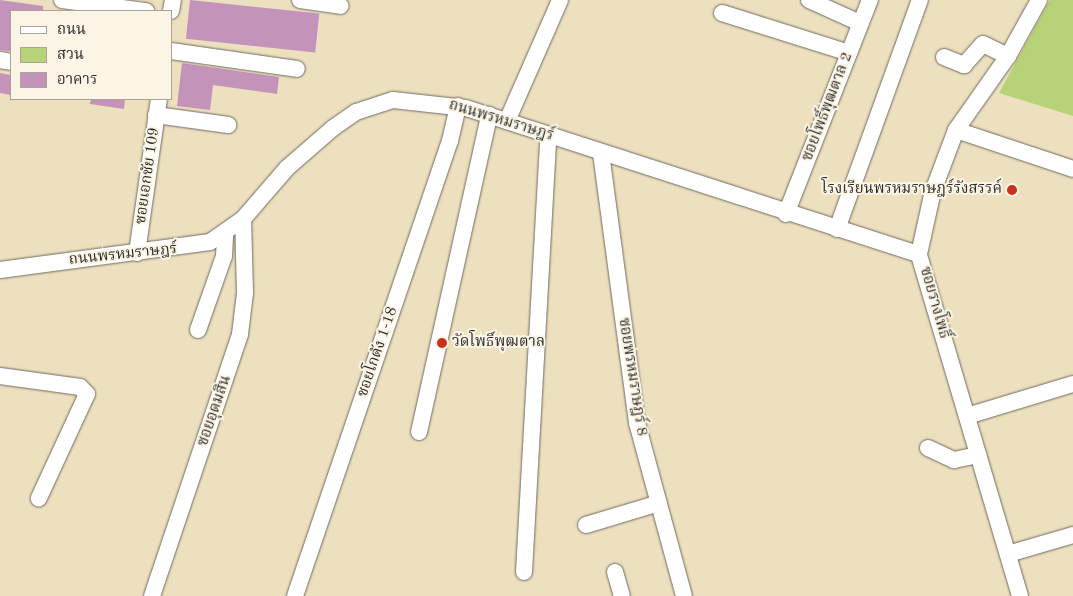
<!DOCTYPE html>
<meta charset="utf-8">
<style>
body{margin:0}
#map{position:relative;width:1073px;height:596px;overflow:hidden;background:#ede0bf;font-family:"Old Standard TT","Noto Serif Thai",serif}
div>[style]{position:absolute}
.green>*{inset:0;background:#b8d277}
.building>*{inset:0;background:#c393b9;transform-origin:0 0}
.roads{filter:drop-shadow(0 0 1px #6f6a5f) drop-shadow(0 0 1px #6f6a5f)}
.minor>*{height:16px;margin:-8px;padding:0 8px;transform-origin:8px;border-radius:8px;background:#fff}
.dots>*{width:14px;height:14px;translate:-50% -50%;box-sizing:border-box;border:2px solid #fcf5e5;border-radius:50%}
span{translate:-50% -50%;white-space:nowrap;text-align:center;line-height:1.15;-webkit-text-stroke:4px #fcf5e5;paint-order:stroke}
.street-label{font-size:15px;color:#2b2b2b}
.poi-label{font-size:15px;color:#2b2b2b}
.right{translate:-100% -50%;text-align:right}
.left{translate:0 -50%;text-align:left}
.legend{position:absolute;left:10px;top:10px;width:162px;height:90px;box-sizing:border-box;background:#fcf5e5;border:1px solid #a8a49b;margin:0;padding:6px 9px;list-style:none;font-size:15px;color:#2b2b2b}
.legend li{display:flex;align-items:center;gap:10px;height:25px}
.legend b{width:25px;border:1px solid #a8a49b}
</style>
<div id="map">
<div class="green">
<i style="clip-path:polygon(1050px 0,1073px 0,1073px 116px,999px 93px)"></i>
</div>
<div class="building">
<i style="clip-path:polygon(0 0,43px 6px,43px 11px,11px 11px,11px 51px,0 50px)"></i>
<i style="left:190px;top:0;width:130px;height:39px;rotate:6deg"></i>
<i style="clip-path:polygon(182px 63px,279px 77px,277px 94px,213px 85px,210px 110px,177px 106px)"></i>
<i style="clip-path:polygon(0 73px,11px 75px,11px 95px,0 93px)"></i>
<i style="clip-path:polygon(91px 99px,125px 99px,124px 109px,90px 104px)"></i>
</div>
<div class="roads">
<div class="minor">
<i style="left:62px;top:0;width:85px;rotate:7.5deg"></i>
<i style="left:300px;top:0;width:41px;rotate:8.3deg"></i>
<i style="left:809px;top:0;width:56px;rotate:24.3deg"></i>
<i style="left:171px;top:11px;width:11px;rotate:-80deg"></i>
<i style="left:722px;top:13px;width:133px;rotate:17.5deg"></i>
<i style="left:171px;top:51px;width:127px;rotate:8.1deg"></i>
<i style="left:944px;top:57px;width:22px;rotate:22deg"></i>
<i style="left:964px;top:65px;width:28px;rotate:-48deg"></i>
<i style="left:983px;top:44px;width:28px;rotate:26deg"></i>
<i style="left:0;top:60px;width:11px;rotate:10deg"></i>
<i style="left:156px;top:115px;width:73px;rotate:7.9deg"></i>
<i style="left:507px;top:121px;width:132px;rotate:-66.3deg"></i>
<i style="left:956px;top:130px;width:123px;rotate:18.4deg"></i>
<i style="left:601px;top:153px;width:272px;rotate:82.4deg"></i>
<i style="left:637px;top:423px;width:179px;rotate:74.8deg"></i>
<i style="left:786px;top:214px;width:230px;rotate:-68.6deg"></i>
<i style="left:837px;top:229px;width:244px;rotate:-70.1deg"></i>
<i style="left:137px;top:253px;width:156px;rotate:-81.9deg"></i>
<i style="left:0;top:270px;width:212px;rotate:-7.6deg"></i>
<i style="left:210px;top:242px;width:40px;rotate:-34.9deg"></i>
<i style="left:243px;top:219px;width:67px;rotate:-49.2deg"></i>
<i style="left:287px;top:168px;width:61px;rotate:-41deg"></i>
<i style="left:333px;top:128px;width:28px;rotate:-35deg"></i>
<i style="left:356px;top:112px;width:39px;rotate:-18deg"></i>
<i style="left:393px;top:100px;width:73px;rotate:6.3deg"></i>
<i style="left:466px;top:108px;width:476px;rotate:17.9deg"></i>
<i style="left:198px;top:330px;width:78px;rotate:-70.6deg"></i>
<i style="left:224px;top:256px;width:21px;rotate:-87deg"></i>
<i style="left:0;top:376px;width:81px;rotate:7.8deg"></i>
<i style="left:80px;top:387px;width:10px;rotate:45deg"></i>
<i style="left:87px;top:394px;width:115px;rotate:114.8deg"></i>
<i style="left:967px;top:416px;width:111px;rotate:-16.8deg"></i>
<i style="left:419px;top:432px;width:325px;rotate:-77.5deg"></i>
<i style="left:928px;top:448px;width:29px;rotate:25deg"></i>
<i style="left:954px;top:460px;width:25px;rotate:-12deg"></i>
<i style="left:586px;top:525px;width:76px;rotate:-16.8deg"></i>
<i style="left:1008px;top:554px;width:68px;rotate:-16.3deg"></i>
<i style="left:524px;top:572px;width:437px;rotate:-86.8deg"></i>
<i style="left:615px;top:572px;width:25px;rotate:74deg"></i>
<i style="left:152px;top:596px;width:276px;rotate:-71.4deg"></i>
<i style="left:240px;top:334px;width:41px;rotate:-83deg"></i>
<i style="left:245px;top:293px;width:74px;rotate:-91.5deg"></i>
<i style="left:295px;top:596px;width:481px;rotate:-71.2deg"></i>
<i style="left:450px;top:141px;width:36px;rotate:-77deg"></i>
<i style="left:1020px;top:596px;width:357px;rotate:-106.5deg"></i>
<i style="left:919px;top:254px;width:65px;rotate:-77.5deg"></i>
<i style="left:933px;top:191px;width:65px;rotate:-69.3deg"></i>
<i style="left:956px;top:130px;width:90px;rotate:-54.9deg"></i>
<i style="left:1008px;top:56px;width:64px;rotate:-61deg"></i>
</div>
</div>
<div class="dots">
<i style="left:1012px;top:190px;background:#c8321e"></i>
<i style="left:442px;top:343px;background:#c8321e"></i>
</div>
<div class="street-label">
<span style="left:828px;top:107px;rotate:-69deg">ซอยโพธิ์พุฒตาล 2</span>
<span style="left:501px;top:121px;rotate:17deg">ถนนพรหมราษฎร์</span>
<span style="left:148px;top:176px;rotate:-82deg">ซอยเอกชัย 109</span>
<span style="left:123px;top:255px;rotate:-6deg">ถนนพรหมราษฎร์</span>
<span style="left:934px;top:303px;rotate:74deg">ซอยรางโพธิ์</span>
<span style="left:378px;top:352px;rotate:-71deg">ซอยโกดัง 1-18</span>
<span style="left:632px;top:377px;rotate:81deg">ซอยพรหมราษฎร์ 8</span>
<span style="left:215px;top:411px;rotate:-71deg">ซอยอุดมสิน</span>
</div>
<div class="poi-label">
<span class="right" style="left:1002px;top:190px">โรงเรียนพรหมราษฎร์รังสรรค์</span>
<span class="left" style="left:452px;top:343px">วัดโพธิ์พุฒตาล</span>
</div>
<ul class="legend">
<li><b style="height:6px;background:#fff"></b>ถนน</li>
<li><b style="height:14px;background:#b8d277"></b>สวน</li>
<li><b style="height:14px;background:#c393b9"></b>อาคาร</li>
</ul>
</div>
